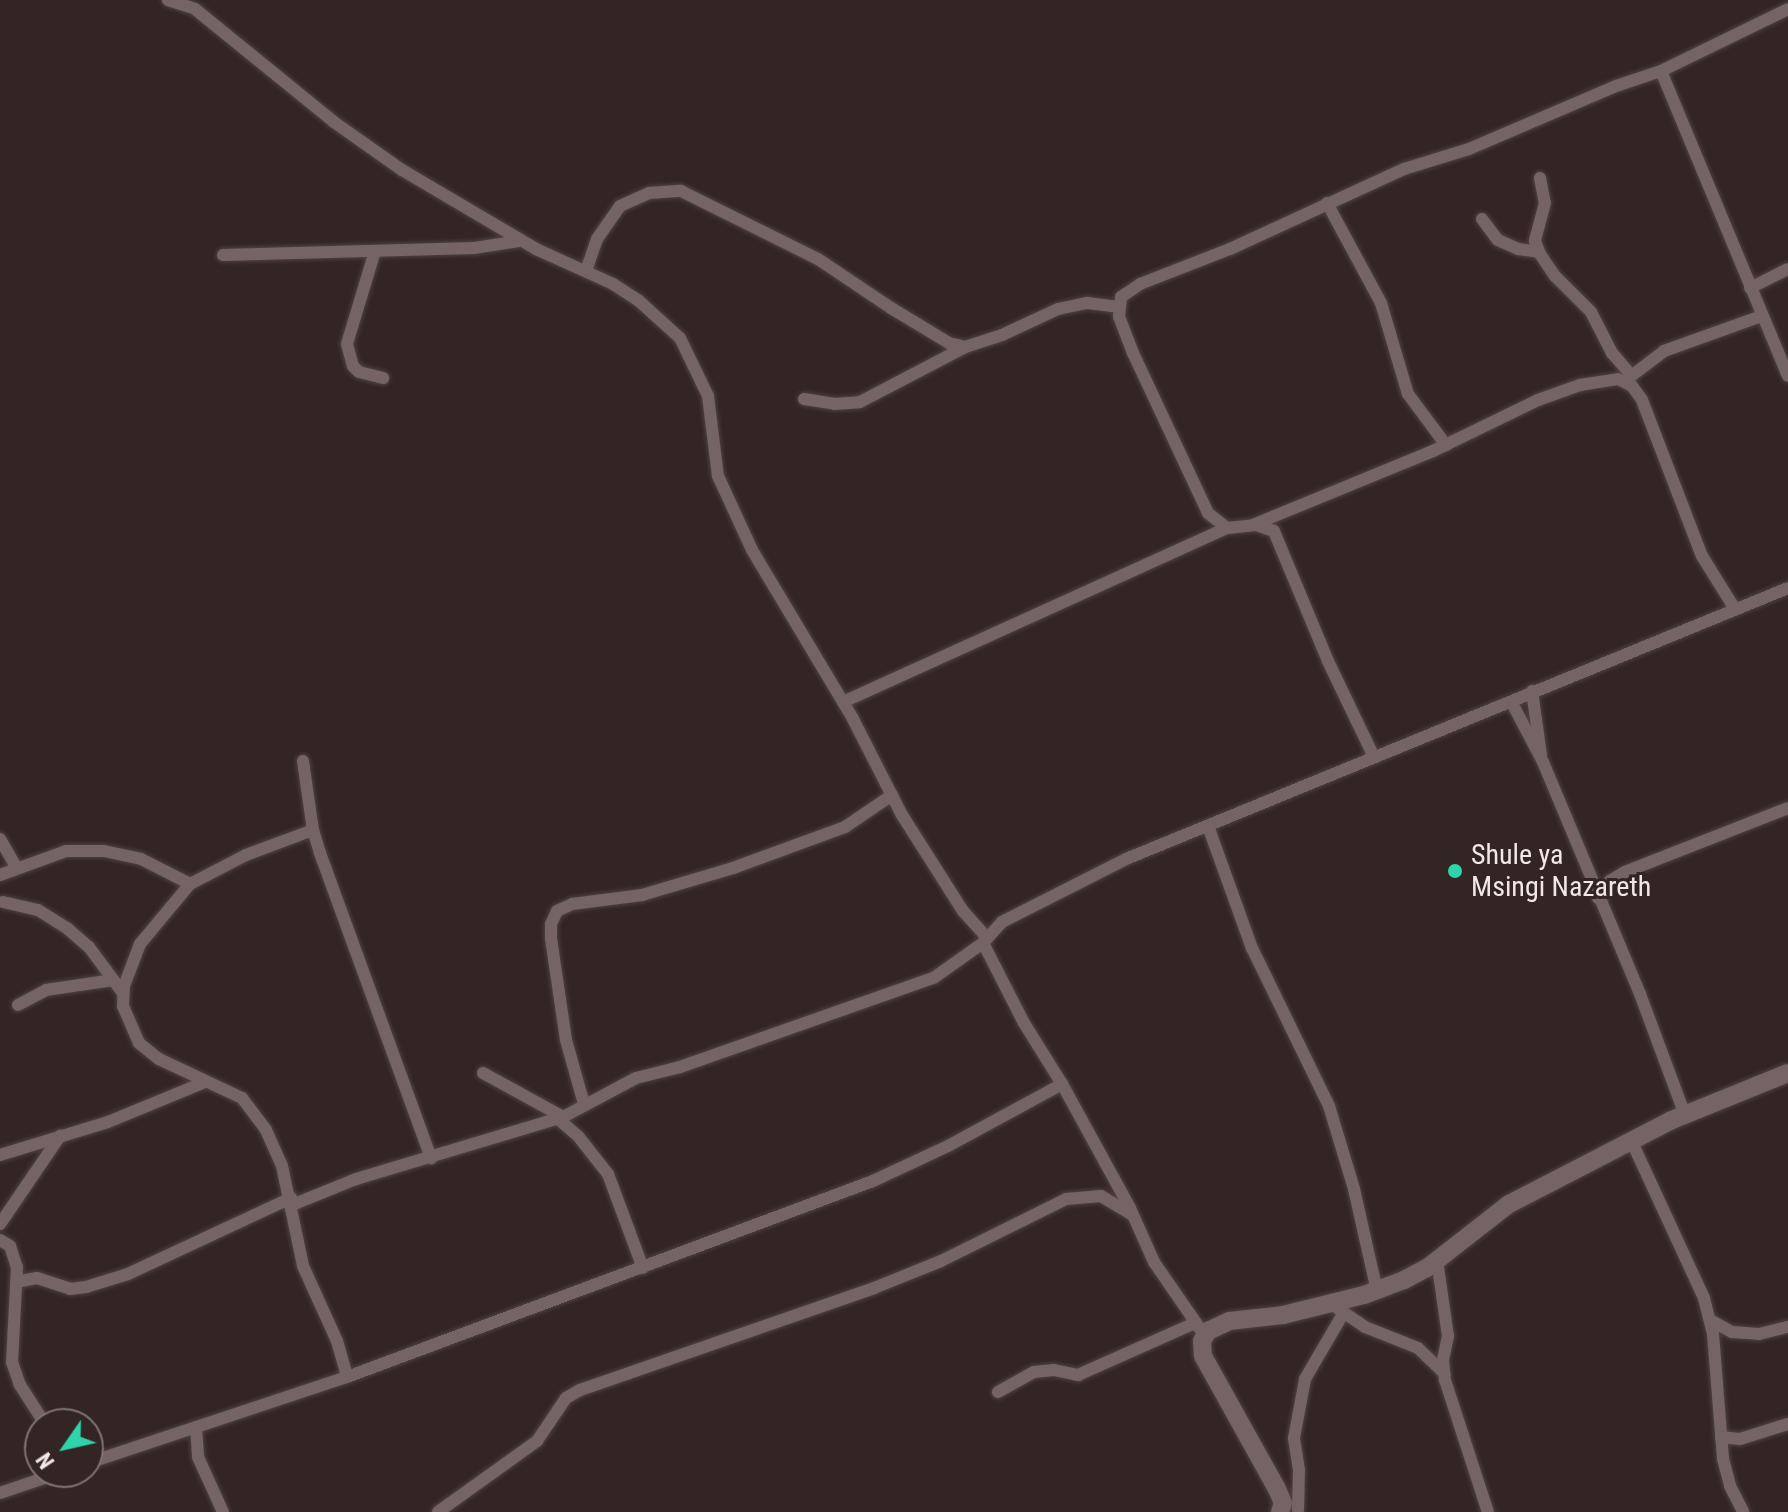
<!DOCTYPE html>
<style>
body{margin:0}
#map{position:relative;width:1788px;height:1512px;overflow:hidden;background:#332524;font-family:"Roboto Condensed",sans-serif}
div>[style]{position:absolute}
.roads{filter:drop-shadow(0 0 2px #4e4241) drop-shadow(0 0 2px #4e4241)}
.street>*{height:12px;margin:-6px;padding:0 6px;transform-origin:6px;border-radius:6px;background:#756463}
.secondary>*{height:18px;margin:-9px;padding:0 9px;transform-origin:9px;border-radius:9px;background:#756463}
.dots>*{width:22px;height:22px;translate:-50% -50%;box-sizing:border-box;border:4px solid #332524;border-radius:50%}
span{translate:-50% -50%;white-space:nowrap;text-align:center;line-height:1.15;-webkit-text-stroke:6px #332524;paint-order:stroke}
.poi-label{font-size:28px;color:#f2e8e7}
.left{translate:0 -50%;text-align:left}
.north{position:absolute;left:24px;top:1408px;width:80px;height:80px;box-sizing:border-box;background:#332524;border:2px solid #7f7372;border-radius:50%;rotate:236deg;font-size:22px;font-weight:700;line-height:32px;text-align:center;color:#f2e8e7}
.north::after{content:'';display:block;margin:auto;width:28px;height:36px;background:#2ed4aa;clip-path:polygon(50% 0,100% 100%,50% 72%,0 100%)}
</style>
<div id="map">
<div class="roads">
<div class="street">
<i style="left:168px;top:0;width:28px;rotate:18deg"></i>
<i style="left:195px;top:9px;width:179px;rotate:39.1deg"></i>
<i style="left:334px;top:122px;width:83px;rotate:35.2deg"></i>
<i style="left:402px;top:170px;width:156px;rotate:30.5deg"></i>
<i style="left:536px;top:249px;width:85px;rotate:24.4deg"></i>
<i style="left:613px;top:284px;width:31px;rotate:33deg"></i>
<i style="left:639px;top:301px;width:55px;rotate:42.1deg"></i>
<i style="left:680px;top:338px;width:64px;rotate:64.2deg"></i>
<i style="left:708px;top:396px;width:81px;rotate:82.9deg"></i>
<i style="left:718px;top:476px;width:81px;rotate:65.3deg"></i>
<i style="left:752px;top:550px;width:197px;rotate:59.1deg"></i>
<i style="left:853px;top:719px;width:108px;rotate:63deg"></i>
<i style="left:902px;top:815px;width:114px;rotate:57.6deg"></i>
<i style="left:963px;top:911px;width:36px;rotate:48deg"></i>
<i style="left:1661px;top:71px;width:330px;rotate:67.4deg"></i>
<i style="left:1540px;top:178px;width:25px;rotate:79deg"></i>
<i style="left:1545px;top:203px;width:39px;rotate:105deg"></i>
<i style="left:1535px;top:241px;width:14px;rotate:69deg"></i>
<i style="left:1540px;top:254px;width:27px;rotate:56deg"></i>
<i style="left:1555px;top:276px;width:51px;rotate:45deg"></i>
<i style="left:1591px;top:312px;width:46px;rotate:62.9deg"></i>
<i style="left:1612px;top:353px;width:29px;rotate:49deg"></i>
<i style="left:1327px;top:203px;width:114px;rotate:61.6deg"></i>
<i style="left:1381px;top:303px;width:95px;rotate:73.5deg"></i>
<i style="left:1408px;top:394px;width:64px;rotate:53.3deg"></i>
<i style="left:1482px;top:219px;width:26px;rotate:53deg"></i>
<i style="left:1498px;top:240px;width:22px;rotate:24deg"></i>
<i style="left:1518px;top:249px;width:21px;rotate:8deg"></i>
<i style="left:375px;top:251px;width:97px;rotate:106.8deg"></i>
<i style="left:347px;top:344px;width:23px;rotate:75deg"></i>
<i style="left:353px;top:366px;width:8px;rotate:45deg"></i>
<i style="left:359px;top:372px;width:25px;rotate:14deg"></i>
<i style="left:223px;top:255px;width:251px;rotate:-1.6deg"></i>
<i style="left:474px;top:248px;width:47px;rotate:-8.7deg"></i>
<i style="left:586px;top:271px;width:34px;rotate:-71deg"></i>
<i style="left:597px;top:239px;width:40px;rotate:-55.1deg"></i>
<i style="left:620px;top:206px;width:32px;rotate:-24deg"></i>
<i style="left:649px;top:193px;width:32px;rotate:-4deg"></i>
<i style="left:681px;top:191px;width:153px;rotate:26.4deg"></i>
<i style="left:818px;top:259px;width:88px;rotate:33.9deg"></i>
<i style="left:891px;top:308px;width:68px;rotate:31.1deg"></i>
<i style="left:949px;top:343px;width:16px;rotate:14deg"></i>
<i style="left:965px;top:347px;width:39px;rotate:-18deg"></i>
<i style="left:1002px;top:335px;width:62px;rotate:-24.9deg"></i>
<i style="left:1058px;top:309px;width:30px;rotate:-12deg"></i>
<i style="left:1087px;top:303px;width:32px;rotate:7deg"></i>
<i style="left:1750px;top:288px;width:42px;rotate:-26.6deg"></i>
<i style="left:1626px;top:380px;width:48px;rotate:-37.3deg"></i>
<i style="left:1664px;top:351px;width:104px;rotate:-19.7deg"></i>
<i style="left:804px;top:399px;width:30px;rotate:9deg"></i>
<i style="left:834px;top:404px;width:26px;rotate:-4deg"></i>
<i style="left:860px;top:402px;width:119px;rotate:-27.6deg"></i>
<i style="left:1255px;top:524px;width:192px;rotate:-22.3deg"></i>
<i style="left:1433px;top:451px;width:117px;rotate:-25.9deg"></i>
<i style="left:1538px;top:400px;width:45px;rotate:-19.7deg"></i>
<i style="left:1580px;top:385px;width:38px;rotate:-9deg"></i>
<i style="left:1618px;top:379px;width:16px;rotate:27deg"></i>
<i style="left:1632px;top:386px;width:17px;rotate:54deg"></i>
<i style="left:1642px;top:400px;width:167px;rotate:69deg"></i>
<i style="left:1702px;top:556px;width:62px;rotate:58.1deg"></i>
<i style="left:1532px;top:691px;width:65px;rotate:82deg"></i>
<i style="left:843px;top:702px;width:422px;rotate:-24.4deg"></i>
<i style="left:1512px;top:703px;width:67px;rotate:62.3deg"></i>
<i style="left:1543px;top:762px;width:251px;rotate:67.3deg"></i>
<i style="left:1640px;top:994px;width:129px;rotate:69.6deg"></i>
<i style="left:1373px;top:755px;width:104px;rotate:-115.6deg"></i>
<i style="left:1328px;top:661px;width:141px;rotate:-112.6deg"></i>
<i style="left:1274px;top:531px;width:19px;rotate:-162deg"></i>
<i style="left:1256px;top:525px;width:29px;rotate:174deg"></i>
<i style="left:1227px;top:528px;width:24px;rotate:-142deg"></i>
<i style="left:1208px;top:513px;width:177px;rotate:-115.1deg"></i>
<i style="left:1133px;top:353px;width:39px;rotate:-111deg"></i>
<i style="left:1119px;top:317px;width:20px;rotate:-84deg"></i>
<i style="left:1121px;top:297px;width:23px;rotate:-34deg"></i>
<i style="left:1140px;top:284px;width:97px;rotate:-21.3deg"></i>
<i style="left:1230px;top:249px;width:192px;rotate:-24.7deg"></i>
<i style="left:1404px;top:169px;width:68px;rotate:-17.1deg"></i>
<i style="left:1469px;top:149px;width:160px;rotate:-23.2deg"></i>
<i style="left:1616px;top:86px;width:47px;rotate:-18.4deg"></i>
<i style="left:1661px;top:71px;width:141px;rotate:-26deg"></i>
<i style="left:303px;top:761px;width:70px;rotate:81.8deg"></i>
<i style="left:313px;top:830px;width:24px;rotate:73deg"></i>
<i style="left:320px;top:853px;width:325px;rotate:70deg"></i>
<i style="left:1208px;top:826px;width:130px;rotate:70.2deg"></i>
<i style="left:1252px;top:948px;width:176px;rotate:64deg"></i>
<i style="left:1329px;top:1106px;width:87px;rotate:73.2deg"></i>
<i style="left:1354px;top:1189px;width:105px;rotate:77.3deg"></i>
<i style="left:313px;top:830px;width:72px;rotate:159.5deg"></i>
<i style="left:246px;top:855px;width:63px;rotate:152.6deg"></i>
<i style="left:190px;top:884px;width:78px;rotate:129.8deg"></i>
<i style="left:140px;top:944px;width:45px;rotate:110.9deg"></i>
<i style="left:124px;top:986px;width:20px;rotate:93deg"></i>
<i style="left:123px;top:1006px;width:40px;rotate:66.6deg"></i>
<i style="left:139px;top:1043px;width:26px;rotate:39deg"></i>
<i style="left:159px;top:1059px;width:92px;rotate:25.2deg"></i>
<i style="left:242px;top:1098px;width:40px;rotate:53deg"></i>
<i style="left:266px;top:1130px;width:39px;rotate:66deg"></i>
<i style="left:282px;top:1166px;width:102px;rotate:78.1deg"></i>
<i style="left:303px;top:1266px;width:82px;rotate:65.6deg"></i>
<i style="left:337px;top:1341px;width:37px;rotate:74deg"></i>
<i style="left:0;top:839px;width:34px;rotate:60deg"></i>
<i style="left:0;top:875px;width:70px;rotate:-20deg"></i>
<i style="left:66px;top:851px;width:38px"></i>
<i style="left:104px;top:851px;width:38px;rotate:12deg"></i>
<i style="left:141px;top:859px;width:55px;rotate:27deg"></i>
<i style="left:1598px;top:898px;width:21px;rotate:-55deg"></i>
<i style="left:1610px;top:881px;width:17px;rotate:-31deg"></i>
<i style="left:1625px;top:872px;width:175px;rotate:-21.4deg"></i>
<i style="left:3px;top:902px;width:36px;rotate:13deg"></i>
<i style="left:38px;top:910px;width:36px;rotate:32deg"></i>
<i style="left:68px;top:929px;width:28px;rotate:41deg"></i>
<i style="left:89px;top:947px;width:57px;rotate:53.5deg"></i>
<i style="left:18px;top:1005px;width:32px;rotate:-28deg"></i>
<i style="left:46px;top:990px;width:68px;rotate:-8.5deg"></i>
<i style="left:483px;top:1073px;width:91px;rotate:28.8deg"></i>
<i style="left:584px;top:1104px;width:66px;rotate:-105.7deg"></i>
<i style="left:566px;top:1040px;width:102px;rotate:-98.4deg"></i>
<i style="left:551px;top:939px;width:15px;rotate:-90deg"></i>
<i style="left:551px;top:924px;width:14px;rotate:-65deg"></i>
<i style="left:557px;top:911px;width:17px;rotate:-25deg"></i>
<i style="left:572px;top:904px;width:71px;rotate:-7.3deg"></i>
<i style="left:642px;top:895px;width:95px;rotate:-16.5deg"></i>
<i style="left:733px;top:868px;width:119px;rotate:-20.1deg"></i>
<i style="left:845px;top:827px;width:57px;rotate:-34.2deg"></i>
<i style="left:556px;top:1117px;width:29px;rotate:41deg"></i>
<i style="left:578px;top:1136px;width:48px;rotate:51.7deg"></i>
<i style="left:608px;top:1174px;width:100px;rotate:69.6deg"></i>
<i style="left:1631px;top:1140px;width:174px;rotate:65.2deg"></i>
<i style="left:1704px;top:1298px;width:37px;rotate:76deg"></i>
<i style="left:1713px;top:1334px;width:125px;rotate:85.4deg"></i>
<i style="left:1723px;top:1459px;width:28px;rotate:75deg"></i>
<i style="left:1730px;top:1486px;width:29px;rotate:63deg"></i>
<i style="left:0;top:1155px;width:113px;rotate:-17deg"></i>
<i style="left:108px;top:1122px;width:105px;rotate:-22.4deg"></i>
<i style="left:292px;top:1205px;width:69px;rotate:-22.1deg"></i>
<i style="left:356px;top:1179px;width:216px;rotate:-16.7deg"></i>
<i style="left:563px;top:1117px;width:83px;rotate:-28.1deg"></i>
<i style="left:636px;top:1078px;width:45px;rotate:-14deg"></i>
<i style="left:680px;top:1067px;width:270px;rotate:-19.4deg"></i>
<i style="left:935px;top:977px;width:59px;rotate:-35.3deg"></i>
<i style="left:0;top:1224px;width:107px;rotate:-55.7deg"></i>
<i style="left:0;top:1240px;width:12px;rotate:31deg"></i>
<i style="left:10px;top:1246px;width:22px;rotate:72deg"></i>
<i style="left:17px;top:1267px;width:95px;rotate:93deg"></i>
<i style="left:12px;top:1362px;width:24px;rotate:71deg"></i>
<i style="left:20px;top:1385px;width:46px;rotate:57.3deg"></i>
<i style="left:1437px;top:1260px;width:77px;rotate:81.8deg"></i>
<i style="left:1448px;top:1336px;width:24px;rotate:102deg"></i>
<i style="left:1443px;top:1359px;width:21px;rotate:85deg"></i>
<i style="left:1445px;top:1380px;width:139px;rotate:72deg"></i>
<i style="left:16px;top:1282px;width:21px;rotate:-11deg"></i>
<i style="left:37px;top:1278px;width:35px;rotate:18deg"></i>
<i style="left:70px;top:1289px;width:16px;rotate:-7deg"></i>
<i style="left:86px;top:1287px;width:44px;rotate:-17.2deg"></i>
<i style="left:128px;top:1274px;width:180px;rotate:-25deg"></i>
<i style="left:1337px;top:1308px;width:34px;rotate:34deg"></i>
<i style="left:1365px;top:1327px;width:57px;rotate:21.6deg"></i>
<i style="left:1418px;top:1348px;width:37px;rotate:44deg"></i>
<i style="left:1710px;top:1320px;width:25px;rotate:29deg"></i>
<i style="left:1732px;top:1332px;width:27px;rotate:4deg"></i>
<i style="left:1759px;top:1334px;width:30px;rotate:-14deg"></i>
<i style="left:1205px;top:1336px;width:90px;rotate:-124.6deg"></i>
<i style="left:1154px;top:1262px;width:59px;rotate:-114deg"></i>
<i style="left:1130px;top:1208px;width:141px;rotate:-118.7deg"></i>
<i style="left:1062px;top:1084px;width:72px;rotate:-121.9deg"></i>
<i style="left:1024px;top:1023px;width:90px;rotate:-117.1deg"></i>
<i style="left:983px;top:943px;width:28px;rotate:-48deg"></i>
<i style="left:1002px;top:922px;width:139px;rotate:-26.9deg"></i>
<i style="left:1126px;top:859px;width:715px;rotate:-22.26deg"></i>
<i style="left:998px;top:1392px;width:41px;rotate:-29.1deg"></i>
<i style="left:1034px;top:1372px;width:20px;rotate:-6deg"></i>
<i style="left:1054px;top:1370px;width:25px;rotate:12deg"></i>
<i style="left:1078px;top:1375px;width:128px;rotate:-24deg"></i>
<i style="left:196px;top:1427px;width:30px;rotate:86deg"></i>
<i style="left:198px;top:1457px;width:60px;rotate:65.6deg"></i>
<i style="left:1721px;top:1437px;width:19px;rotate:6deg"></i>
<i style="left:1740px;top:1439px;width:50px;rotate:-17.4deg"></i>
<i style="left:88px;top:1463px;width:273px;rotate:-18.4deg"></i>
<i style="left:347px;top:1377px;width:561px;rotate:-20.44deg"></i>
<i style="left:873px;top:1181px;width:83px;rotate:-25deg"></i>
<i style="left:948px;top:1146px;width:130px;rotate:-28.5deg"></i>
<i style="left:0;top:1493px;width:65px;rotate:-18.7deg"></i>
<i style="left:1298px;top:1510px;width:40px;rotate:-88.6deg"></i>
<i style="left:1299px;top:1470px;width:32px;rotate:-99deg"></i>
<i style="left:1294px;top:1438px;width:60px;rotate:-79.4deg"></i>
<i style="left:1305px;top:1379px;width:75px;rotate:-59.7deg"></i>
<i style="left:438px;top:1512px;width:122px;rotate:-35.6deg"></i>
<i style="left:537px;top:1441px;width:52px;rotate:-56deg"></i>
<i style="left:566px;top:1398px;width:16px;rotate:-30deg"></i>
<i style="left:580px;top:1390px;width:311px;rotate:-19.1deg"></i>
<i style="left:874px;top:1288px;width:72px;rotate:-21.9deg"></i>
<i style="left:941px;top:1261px;width:140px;rotate:-26.4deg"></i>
<i style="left:1066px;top:1199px;width:35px;rotate:-5deg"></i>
<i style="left:1101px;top:1196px;width:37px;rotate:31deg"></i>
</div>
<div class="secondary">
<i style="left:1280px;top:1512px;width:9px;rotate:-72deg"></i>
<i style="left:1283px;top:1503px;width:15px;rotate:-113deg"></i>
<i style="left:1277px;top:1489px;width:152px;rotate:-119.1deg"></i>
<i style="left:1203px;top:1356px;width:15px;rotate:-94deg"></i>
<i style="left:1202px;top:1341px;width:12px;rotate:-59deg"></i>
<i style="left:1208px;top:1331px;width:23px;rotate:-25deg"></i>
<i style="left:1229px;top:1321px;width:54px;rotate:-6.3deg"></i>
<i style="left:1283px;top:1315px;width:83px;rotate:-13.9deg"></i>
<i style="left:1364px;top:1295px;width:43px;rotate:-20.6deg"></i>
<i style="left:1404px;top:1280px;width:26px;rotate:-28deg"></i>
<i style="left:1427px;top:1268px;width:104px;rotate:-38deg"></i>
<i style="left:1509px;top:1204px;width:183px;rotate:-27.3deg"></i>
<i style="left:1672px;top:1120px;width:125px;rotate:-22.1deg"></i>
</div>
</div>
<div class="dots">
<i style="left:1455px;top:871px;background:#2ed4aa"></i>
</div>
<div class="poi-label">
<span class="left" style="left:1471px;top:871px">Shule ya<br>Msingi Nazareth</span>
</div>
<div class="north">N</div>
</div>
